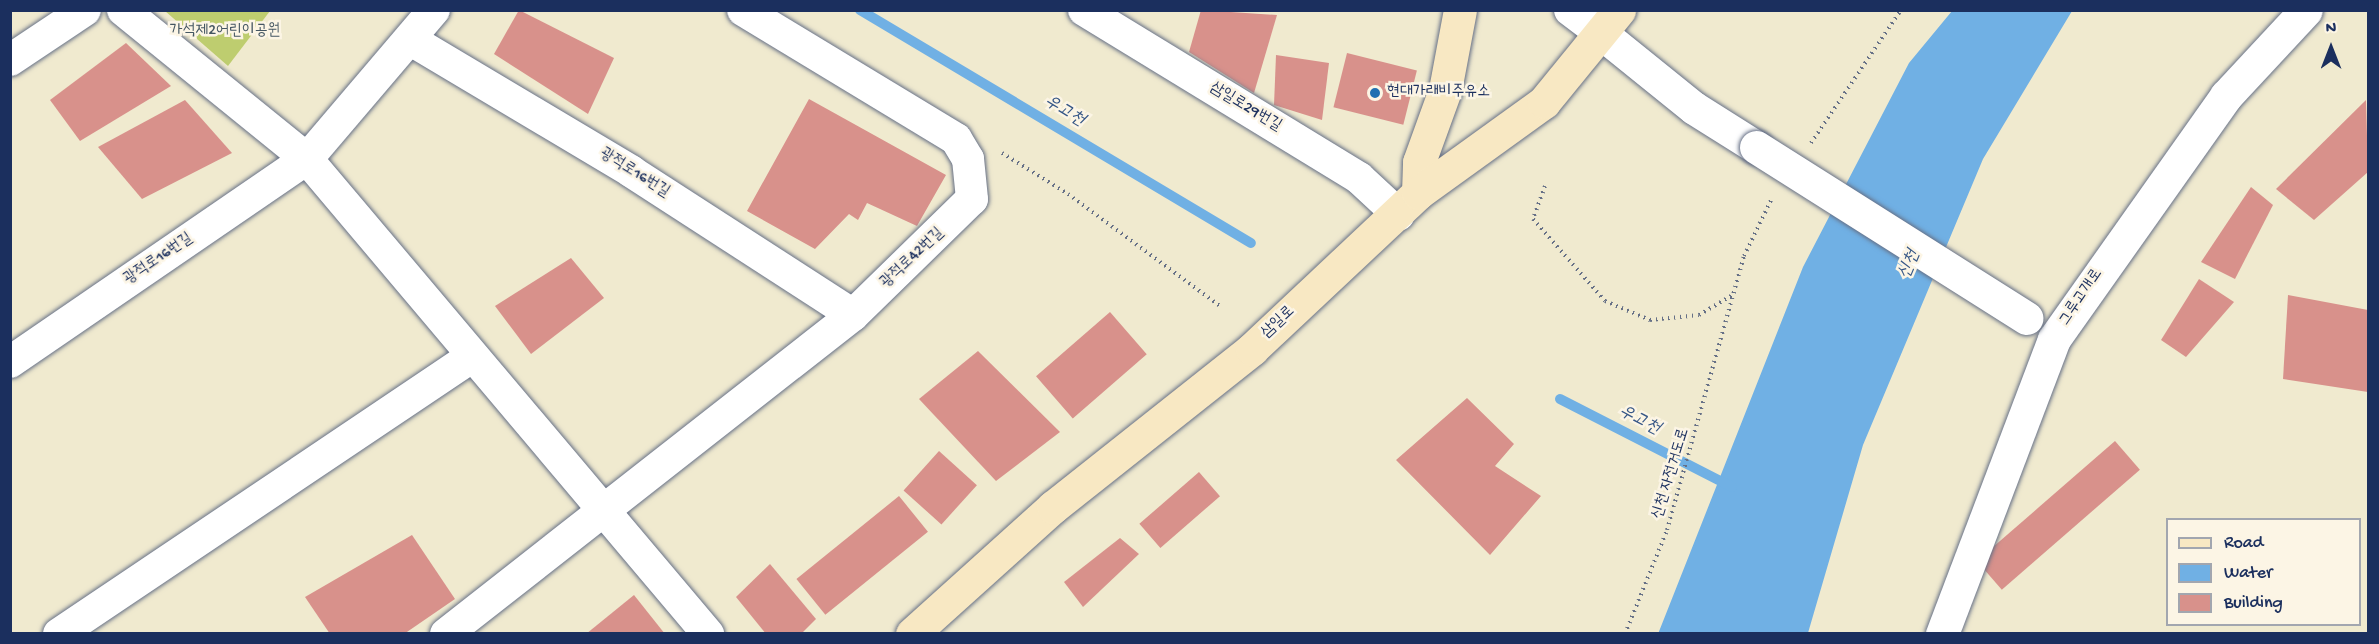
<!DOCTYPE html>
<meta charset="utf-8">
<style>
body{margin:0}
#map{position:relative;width:2379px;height:644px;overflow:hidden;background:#f0eacf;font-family:"Gochi Hand","Poor Story",sans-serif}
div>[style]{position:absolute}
.green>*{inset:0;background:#becd6f}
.water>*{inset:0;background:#70b0e4}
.stream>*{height:10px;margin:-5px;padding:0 5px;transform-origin:5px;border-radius:5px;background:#70b0e4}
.building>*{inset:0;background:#d8918b;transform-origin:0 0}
.path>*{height:4px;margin-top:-2px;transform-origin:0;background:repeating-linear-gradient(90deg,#667086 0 1.5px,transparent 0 6px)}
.roads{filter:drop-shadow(0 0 2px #667086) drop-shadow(0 0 2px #667086)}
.minor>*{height:32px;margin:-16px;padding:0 16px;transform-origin:16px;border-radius:16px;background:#fff}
.tertiary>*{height:33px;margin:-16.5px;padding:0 16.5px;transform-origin:16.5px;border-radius:16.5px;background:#fff}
.secondary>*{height:33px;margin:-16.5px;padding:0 16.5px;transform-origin:16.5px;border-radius:16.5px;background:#f8e8c3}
.bridges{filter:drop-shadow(0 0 2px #667086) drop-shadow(0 0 2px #667086)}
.tertiary-bridge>*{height:33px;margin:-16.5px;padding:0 16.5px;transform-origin:16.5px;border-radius:16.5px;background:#fff}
.dots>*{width:16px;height:16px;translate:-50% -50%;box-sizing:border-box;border:3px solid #fcf5e5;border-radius:50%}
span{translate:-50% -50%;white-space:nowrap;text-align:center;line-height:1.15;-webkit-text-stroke:5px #fcf5e5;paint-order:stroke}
.park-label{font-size:16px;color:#445662}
.poi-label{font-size:16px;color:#1b2f5e}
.left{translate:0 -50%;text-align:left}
.street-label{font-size:16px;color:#1b2f5e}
.water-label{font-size:18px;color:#355686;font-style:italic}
.frame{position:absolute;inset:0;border:12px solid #1b2f5e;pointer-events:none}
.legend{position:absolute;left:2166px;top:518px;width:195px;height:108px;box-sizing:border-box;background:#fcf5e5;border:2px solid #a2a6af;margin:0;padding:8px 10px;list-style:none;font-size:18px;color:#1b2f5e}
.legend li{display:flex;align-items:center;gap:12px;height:30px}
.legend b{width:30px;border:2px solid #a2a6af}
.north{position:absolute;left:2301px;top:18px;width:60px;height:60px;-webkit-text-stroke:4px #fcf5e5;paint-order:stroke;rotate:0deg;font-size:16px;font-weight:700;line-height:24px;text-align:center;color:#1b2f5e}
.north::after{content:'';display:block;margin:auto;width:21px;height:27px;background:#1b2f5e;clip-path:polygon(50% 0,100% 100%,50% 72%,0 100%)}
</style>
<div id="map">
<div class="green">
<i style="clip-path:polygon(165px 11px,270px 11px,228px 66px)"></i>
</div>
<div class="water">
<i style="clip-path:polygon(1952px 11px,2072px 11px,1983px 159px,1863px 445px,1808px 633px,1658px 634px,1803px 267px,1909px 63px)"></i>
</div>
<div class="stream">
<i style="left:860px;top:10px;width:455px;rotate:30.8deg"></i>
<i style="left:1560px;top:399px;width:193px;rotate:27.1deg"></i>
</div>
<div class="building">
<i style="clip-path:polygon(519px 10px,614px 58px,588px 114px,494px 54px)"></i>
<i style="clip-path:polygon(1201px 10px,1277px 15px,1254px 93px,1189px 52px)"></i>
<i style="clip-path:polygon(126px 43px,171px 86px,80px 141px,50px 100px)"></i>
<i style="left:1347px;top:53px;width:72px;height:56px;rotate:14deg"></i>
<i style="clip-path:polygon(1276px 55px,1329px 63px,1322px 120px,1274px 105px)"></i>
<i style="clip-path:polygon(809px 99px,946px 175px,917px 226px,867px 203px,858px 220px,849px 214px,815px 249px,747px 211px)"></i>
<i style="clip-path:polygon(185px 100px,232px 153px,142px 199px,98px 147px)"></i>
<i style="clip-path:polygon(2366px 100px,2368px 172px,2314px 220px,2276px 189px)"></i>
<i style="clip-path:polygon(2251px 187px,2273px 205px,2235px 279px,2201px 262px)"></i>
<i style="clip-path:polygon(571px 258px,604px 298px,531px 354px,495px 306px)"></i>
<i style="clip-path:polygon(2199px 279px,2234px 302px,2186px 357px,2161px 340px)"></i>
<i style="clip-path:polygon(2288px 295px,2368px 310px,2368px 392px,2283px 379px)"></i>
<i style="left:1110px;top:312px;width:56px;height:98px;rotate:49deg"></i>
<i style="clip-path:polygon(978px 351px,1060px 432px,996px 481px,919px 399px)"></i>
<i style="clip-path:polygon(1467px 398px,1514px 444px,1495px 466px,1541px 496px,1490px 555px,1396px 460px)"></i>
<i style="left:2115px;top:441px;width:38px;height:183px;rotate:49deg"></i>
<i style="left:939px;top:451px;width:51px;height:53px;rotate:42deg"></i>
<i style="left:1199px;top:472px;width:32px;height:79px;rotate:49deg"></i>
<i style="left:899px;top:496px;width:46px;height:132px;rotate:51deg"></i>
<i style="clip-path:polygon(412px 535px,455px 599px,404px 634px,330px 634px,305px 597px)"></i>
<i style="clip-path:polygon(1120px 538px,1139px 554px,1083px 607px,1064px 582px)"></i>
<i style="clip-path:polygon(770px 564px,816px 619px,801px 634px,766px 634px,736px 597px)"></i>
<i style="clip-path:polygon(634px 595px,665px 634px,586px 634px)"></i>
</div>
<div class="path">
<i style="left:1811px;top:143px;width:161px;rotate:-55.9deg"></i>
<i style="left:1002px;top:153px;width:78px;rotate:31.8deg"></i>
<i style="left:1068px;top:194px;width:189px;rotate:36.4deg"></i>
<i style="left:1545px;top:186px;width:35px;rotate:110deg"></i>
<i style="left:1533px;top:219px;width:109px;rotate:48.7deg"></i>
<i style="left:1605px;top:301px;width:49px;rotate:22.9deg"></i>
<i style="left:1650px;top:320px;width:49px;rotate:-5.8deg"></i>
<i style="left:1699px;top:315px;width:39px;rotate:-31deg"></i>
<i style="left:1625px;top:634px;width:112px;rotate:-68deg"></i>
<i style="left:1667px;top:530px;width:285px;rotate:-74.3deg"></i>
<i style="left:1744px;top:256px;width:64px;rotate:-64.2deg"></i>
</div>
<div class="roads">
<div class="minor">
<i style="left:123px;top:10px;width:237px;rotate:39deg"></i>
<i style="left:307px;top:159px;width:622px;rotate:49.83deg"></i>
<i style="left:1084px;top:10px;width:322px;rotate:31.4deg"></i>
<i style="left:1359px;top:178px;width:54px;rotate:42.8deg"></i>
<i style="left:1570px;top:10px;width:39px;rotate:37deg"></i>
<i style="left:411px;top:40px;width:257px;rotate:30.8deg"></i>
<i style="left:632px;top:172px;width:263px;rotate:32.9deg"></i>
<i style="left:10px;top:60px;width:90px;rotate:-33.7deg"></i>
<i style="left:10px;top:362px;width:360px;rotate:-34.4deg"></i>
<i style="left:307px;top:159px;width:196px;rotate:-49.6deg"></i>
<i style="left:59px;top:634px;width:496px;rotate:-33.9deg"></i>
<i style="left:446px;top:634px;width:517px;rotate:-38.09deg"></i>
<i style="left:853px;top:315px;width:166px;rotate:-44.3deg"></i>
<i style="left:972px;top:199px;width:40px;rotate:-95.7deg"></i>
<i style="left:968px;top:159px;width:23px;rotate:-121deg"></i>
<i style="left:956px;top:139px;width:249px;rotate:-148.8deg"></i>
</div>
<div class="tertiary">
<i style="left:1601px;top:33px;width:119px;rotate:38.9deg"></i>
<i style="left:1694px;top:108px;width:73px;rotate:32.2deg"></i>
<i style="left:1942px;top:634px;width:316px;rotate:-69.2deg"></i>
<i style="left:2054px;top:339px;width:298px;rotate:-54.7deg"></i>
<i style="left:2226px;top:96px;width:117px;rotate:-47.1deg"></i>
</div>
<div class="secondary">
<i style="left:1418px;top:193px;width:31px;rotate:-88deg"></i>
<i style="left:1419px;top:162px;width:77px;rotate:-70.1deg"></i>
<i style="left:1445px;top:90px;width:81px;rotate:-79.4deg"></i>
<i style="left:912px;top:634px;width:190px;rotate:-42deg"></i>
<i style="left:1053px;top:507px;width:254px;rotate:-38.4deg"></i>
<i style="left:1252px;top:349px;width:228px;rotate:-43.2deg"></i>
<i style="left:1418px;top:193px;width:155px;rotate:-35.8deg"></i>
<i style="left:1544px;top:102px;width:119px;rotate:-50.8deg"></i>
</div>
</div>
<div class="bridges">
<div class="tertiary-bridge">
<i style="left:1756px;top:147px;width:320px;rotate:32.3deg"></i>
</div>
</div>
<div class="dots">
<i style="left:1375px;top:93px;background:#1f6fb2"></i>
</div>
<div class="park-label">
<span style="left:225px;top:32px">가석제2어린이공원</span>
</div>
<div class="poi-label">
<span class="left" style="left:1387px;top:93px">현대가래비주유소</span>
</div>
<div class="street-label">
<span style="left:1245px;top:108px;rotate:31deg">삼일로29번길</span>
<span style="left:634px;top:174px;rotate:32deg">광적로16번길</span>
<span style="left:913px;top:259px;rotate:-43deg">광적로42번길</span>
<span style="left:159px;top:260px;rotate:-34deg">광적로16번길</span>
<span style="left:2082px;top:298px;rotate:-56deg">그루고개로</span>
<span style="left:1279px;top:323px;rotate:-43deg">삼일로</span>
<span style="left:1672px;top:474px;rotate:-73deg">신천 자전거도로</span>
</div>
<div class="water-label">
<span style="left:1064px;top:112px;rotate:31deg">우고천</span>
<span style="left:1910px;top:265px;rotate:-67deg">신천</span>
<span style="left:1639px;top:421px;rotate:28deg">우고천</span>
</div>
<div class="frame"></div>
<ul class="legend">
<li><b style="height:8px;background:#f8e8c3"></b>Road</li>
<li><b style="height:16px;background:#70b0e4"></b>Water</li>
<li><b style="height:16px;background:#d8918b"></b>Building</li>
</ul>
<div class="north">N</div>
</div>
